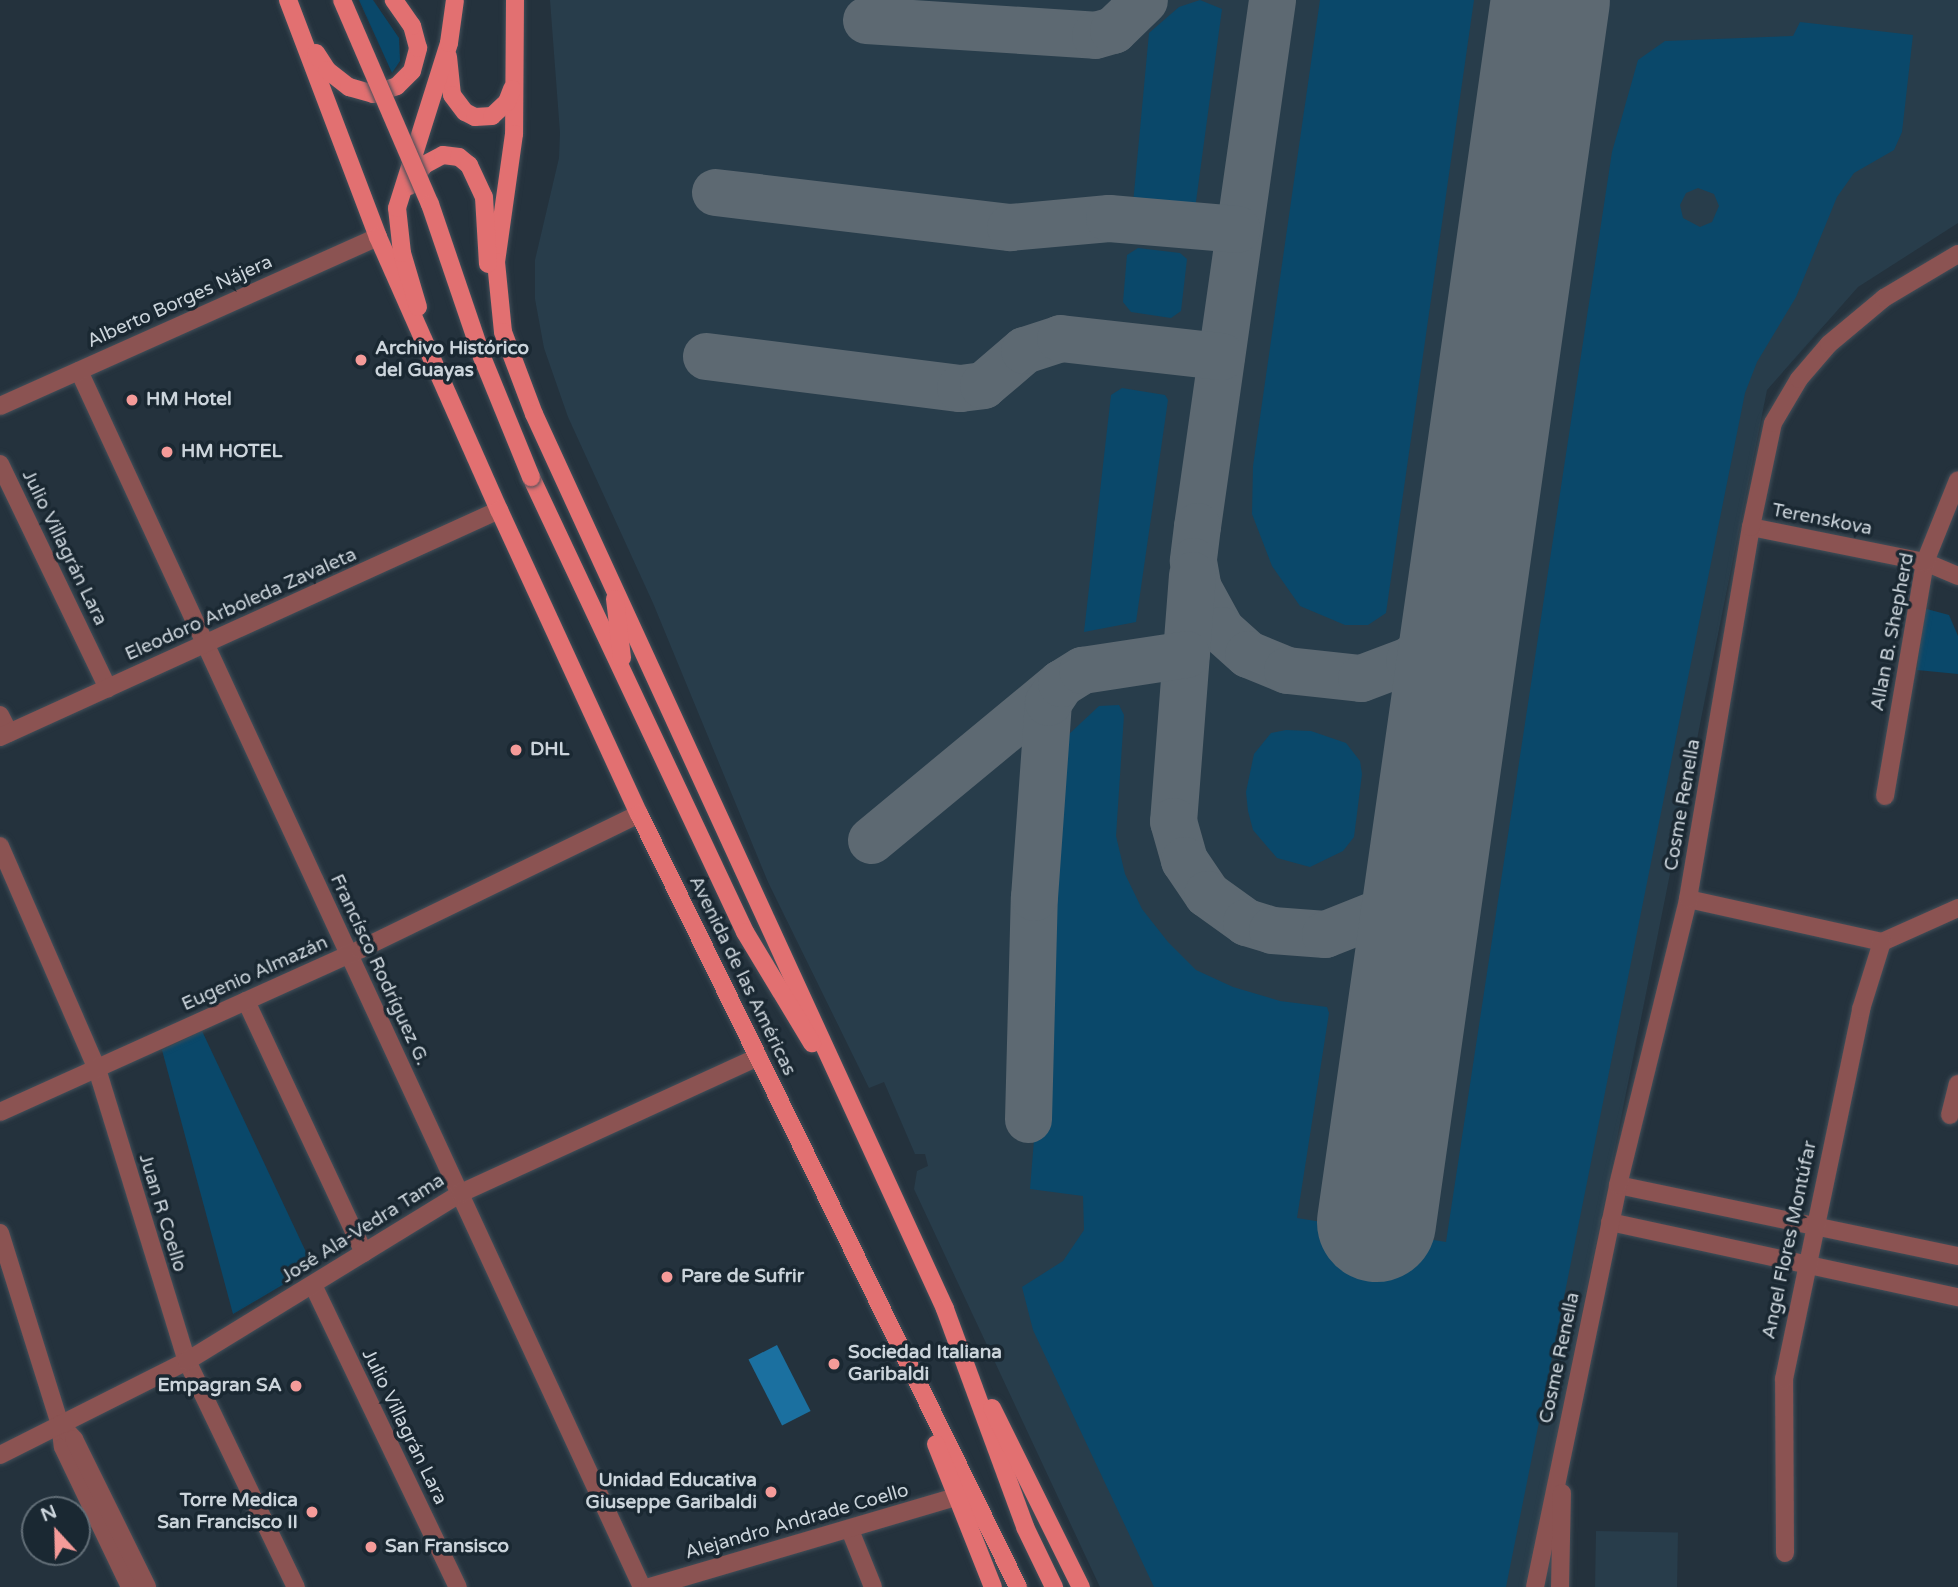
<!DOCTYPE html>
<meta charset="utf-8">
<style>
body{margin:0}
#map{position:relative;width:1958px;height:1587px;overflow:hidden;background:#24323d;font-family:"Varela Round",sans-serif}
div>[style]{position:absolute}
.built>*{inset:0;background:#283d4b;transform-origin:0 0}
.green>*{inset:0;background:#0a486a}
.water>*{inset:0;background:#1b70a0;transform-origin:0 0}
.taxiway>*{height:47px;margin:-23.5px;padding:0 23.5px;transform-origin:23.5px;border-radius:23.5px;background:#5d6972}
.runway>*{height:119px;margin:-59.5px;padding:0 59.5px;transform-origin:59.5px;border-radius:59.5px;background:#5d6972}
.roads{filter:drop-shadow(0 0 2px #424f59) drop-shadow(0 0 2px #424f59)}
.minor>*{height:18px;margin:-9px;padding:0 9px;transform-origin:9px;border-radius:9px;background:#8b5352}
.major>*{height:18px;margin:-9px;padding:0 9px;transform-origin:9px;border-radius:9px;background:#e27071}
.bridges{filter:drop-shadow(0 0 2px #424f59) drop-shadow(0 0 2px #424f59)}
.major-bridge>*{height:18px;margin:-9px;padding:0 9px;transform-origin:9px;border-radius:9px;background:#e27071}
.dots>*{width:19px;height:19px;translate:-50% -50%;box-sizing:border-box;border:4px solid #1a2832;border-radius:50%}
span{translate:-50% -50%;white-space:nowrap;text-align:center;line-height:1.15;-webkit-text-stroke:7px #1a2832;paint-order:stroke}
.street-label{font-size:19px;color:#cbd4db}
.poi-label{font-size:19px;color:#cbd4db;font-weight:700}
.left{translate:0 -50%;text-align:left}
.right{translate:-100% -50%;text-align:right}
.north{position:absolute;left:21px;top:1496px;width:70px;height:70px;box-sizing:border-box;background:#1a2832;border:2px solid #616d76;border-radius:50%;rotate:338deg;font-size:19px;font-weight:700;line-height:28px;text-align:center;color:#cbd4db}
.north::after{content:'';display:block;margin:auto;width:24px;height:32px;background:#f59b99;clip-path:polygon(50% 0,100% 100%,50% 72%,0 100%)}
</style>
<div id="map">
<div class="built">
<i style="clip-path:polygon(550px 0,1958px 0,1958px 223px,1858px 287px,1767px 390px,1527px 1587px,1100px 1587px,914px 1189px,917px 1171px,928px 1166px,925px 1154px,915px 1154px,884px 1082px,869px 1088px,768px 882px,653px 603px,568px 417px,544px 348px,535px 299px,535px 260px,559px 158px,560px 133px)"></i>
<i style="left:1596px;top:1531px;width:82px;height:56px;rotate:1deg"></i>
</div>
<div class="green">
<i style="clip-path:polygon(359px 0,373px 0,399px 38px,400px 61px,392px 73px)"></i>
<i style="clip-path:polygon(1200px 0,1222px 9px,1195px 209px,1133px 204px,1149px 33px,1179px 7px)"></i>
<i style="clip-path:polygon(1320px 0,1474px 0,1386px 613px,1368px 625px,1345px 625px,1300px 606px,1272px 566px,1252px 514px,1253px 466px)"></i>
<i style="clip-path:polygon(evenodd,1800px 22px,1913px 35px,1902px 132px,1894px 150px,1854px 173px,1837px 197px,1796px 297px,1757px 362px,1745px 393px,1506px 1587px,1154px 1587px,1033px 1330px,1022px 1287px,1063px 1261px,1084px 1230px,1083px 1196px,1030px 1189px,1067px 736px,1099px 706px,1119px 705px,1124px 715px,1116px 836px,1125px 874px,1142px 909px,1168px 942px,1196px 970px,1233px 987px,1280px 1001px,1327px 1007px,1329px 1013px,1297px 1218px,1446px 1242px,1612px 152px,1638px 60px,1665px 41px,1793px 36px,1800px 22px,1698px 188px,1714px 194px,1719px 206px,1712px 222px,1700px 227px,1683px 218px,1680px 205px,1686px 193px,1698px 188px)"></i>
<i style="clip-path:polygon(1138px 248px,1180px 253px,1187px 259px,1181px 311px,1171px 318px,1131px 312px,1123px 302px,1127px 255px)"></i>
<i style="clip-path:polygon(1122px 388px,1165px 395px,1168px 400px,1136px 622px,1084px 632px,1111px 395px)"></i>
<i style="clip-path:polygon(1923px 608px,1949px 615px,1958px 636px,1958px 674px,1917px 670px)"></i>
<i style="clip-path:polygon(1286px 730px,1311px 731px,1346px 743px,1360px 761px,1362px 774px,1354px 837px,1343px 851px,1310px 867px,1277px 858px,1253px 830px,1248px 811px,1246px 792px,1254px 754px,1271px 733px)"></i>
<i style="clip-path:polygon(202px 1031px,313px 1267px,233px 1314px,162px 1050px)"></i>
</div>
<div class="water">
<i style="left:777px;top:1345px;width:74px;height:32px;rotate:63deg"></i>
</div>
<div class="taxiway">
<i style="left:1272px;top:0;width:531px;rotate:98.11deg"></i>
<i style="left:1197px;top:526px;width:35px;rotate:97deg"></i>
<i style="left:1193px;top:561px;width:27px;rotate:80deg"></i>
<i style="left:1198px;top:588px;width:48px;rotate:61.3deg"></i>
<i style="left:1221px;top:630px;width:36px;rotate:42deg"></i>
<i style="left:1248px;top:654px;width:42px;rotate:22.3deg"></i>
<i style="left:1287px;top:670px;width:74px;rotate:6.2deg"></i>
<i style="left:1361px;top:678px;width:51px;rotate:-20.6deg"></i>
<i style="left:1409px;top:660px;width:28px;rotate:-39deg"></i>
<i style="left:1431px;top:642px;width:50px;rotate:-55.7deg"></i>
<i style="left:1459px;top:601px;width:34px;rotate:-73deg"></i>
<i style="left:866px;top:20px;width:229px;rotate:3.7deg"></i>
<i style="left:1095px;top:35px;width:19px;rotate:-16deg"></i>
<i style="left:1113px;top:30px;width:43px;rotate:-44.1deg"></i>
<i style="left:1546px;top:22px;width:40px;rotate:-34deg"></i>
<i style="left:715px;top:192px;width:297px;rotate:6.8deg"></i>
<i style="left:1010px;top:227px;width:99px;rotate:-5.2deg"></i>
<i style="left:1109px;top:218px;width:128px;rotate:4.9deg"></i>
<i style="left:706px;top:356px;width:256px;rotate:7.2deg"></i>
<i style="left:960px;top:388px;width:23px;rotate:-7deg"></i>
<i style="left:983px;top:385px;width:54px;rotate:-40.5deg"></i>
<i style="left:1024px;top:350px;width:38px;rotate:-18deg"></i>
<i style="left:1060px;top:338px;width:162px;rotate:6.4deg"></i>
<i style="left:1192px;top:575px;width:247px;rotate:94.4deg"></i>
<i style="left:1173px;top:821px;width:41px;rotate:74.2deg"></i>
<i style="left:1184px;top:860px;width:41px;rotate:55.9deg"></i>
<i style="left:1207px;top:894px;width:48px;rotate:35.7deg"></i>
<i style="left:1246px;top:922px;width:27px;rotate:17deg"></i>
<i style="left:1272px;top:930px;width:53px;rotate:4.3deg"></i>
<i style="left:1325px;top:934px;width:62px;rotate:-21.6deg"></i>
<i style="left:1383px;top:911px;width:47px;rotate:-50.2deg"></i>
<i style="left:1413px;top:875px;width:41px;rotate:-65.3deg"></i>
<i style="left:871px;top:840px;width:246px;rotate:-39.6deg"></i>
<i style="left:1028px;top:1119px;width:222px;rotate:-88.5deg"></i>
<i style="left:1034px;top:897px;width:196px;rotate:-85.9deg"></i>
<i style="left:1048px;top:702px;width:23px;rotate:-56deg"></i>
<i style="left:1061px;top:683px;width:25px;rotate:-32deg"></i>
<i style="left:1082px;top:670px;width:105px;rotate:-8.7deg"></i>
</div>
<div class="runway">
<i style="left:1376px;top:1222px;width:1234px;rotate:-81.9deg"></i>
</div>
<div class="roads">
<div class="minor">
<i style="left:79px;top:371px;width:1340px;rotate:65.16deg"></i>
<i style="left:0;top:406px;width:414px;rotate:-24.1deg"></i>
<i style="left:0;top:464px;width:249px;rotate:64.3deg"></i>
<i style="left:1751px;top:527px;width:177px;rotate:11.4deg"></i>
<i style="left:1925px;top:562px;width:36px;rotate:23deg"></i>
<i style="left:0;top:715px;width:20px;rotate:63deg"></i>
<i style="left:0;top:737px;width:548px;rotate:-24.46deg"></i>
<i style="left:1885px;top:796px;width:237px;rotate:-80.3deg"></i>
<i style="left:1925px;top:562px;width:88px;rotate:-68.1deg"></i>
<i style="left:0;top:846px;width:243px;rotate:66.5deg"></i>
<i style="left:97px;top:1069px;width:306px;rotate:72.9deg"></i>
<i style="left:187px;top:1361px;width:251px;rotate:64.3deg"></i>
<i style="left:1688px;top:899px;width:199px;rotate:12.5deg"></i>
<i style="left:1882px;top:942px;width:83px;rotate:-24.1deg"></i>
<i style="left:246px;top:1001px;width:278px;rotate:64.9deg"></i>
<i style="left:0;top:1112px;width:396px;rotate:-24.3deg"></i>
<i style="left:361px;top:949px;width:309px;rotate:-25.9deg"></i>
<i style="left:1950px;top:1115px;width:32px;rotate:-76deg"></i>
<i style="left:1618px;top:1185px;width:347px;rotate:11.8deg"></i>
<i style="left:1610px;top:1222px;width:356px;rotate:12.2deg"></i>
<i style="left:0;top:1233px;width:200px;rotate:72.6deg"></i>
<i style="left:60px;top:1424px;width:23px;rotate:83deg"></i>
<i style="left:63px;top:1447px;width:155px;rotate:64.4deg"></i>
<i style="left:313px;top:1285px;width:335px;rotate:64.4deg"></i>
<i style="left:60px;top:1424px;width:21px;rotate:47deg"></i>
<i style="left:74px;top:1439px;width:165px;rotate:63.7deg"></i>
<i style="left:0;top:1455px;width:209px;rotate:-26.7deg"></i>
<i style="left:187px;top:1361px;width:321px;rotate:-31.5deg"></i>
<i style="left:461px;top:1193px;width:327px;rotate:-24.6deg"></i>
<i style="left:850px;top:1530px;width:61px;rotate:68deg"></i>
<i style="left:1785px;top:1553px;width:174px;rotate:-90.3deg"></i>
<i style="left:1784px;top:1379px;width:378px;rotate:-78.2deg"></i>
<i style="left:1861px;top:1009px;width:70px;rotate:-72.6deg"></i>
<i style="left:650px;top:1587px;width:319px;rotate:-16.4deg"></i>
<i style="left:1535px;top:1587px;width:410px;rotate:-78.3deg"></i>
<i style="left:1618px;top:1185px;width:294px;rotate:-76.2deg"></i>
<i style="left:1688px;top:899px;width:377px;rotate:-80.4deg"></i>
<i style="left:1751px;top:527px;width:106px;rotate:-78.1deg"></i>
<i style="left:1773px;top:423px;width:51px;rotate:-59.4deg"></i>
<i style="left:1799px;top:379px;width:46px;rotate:-49.4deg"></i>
<i style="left:1829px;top:344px;width:72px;rotate:-39.9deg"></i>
<i style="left:1884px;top:298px;width:86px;rotate:-30.7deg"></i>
<i style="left:1560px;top:1587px;width:94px;rotate:-88.8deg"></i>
</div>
<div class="major">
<i style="left:288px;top:0;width:254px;rotate:69.2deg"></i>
<i style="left:378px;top:237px;width:299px;rotate:66.1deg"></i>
<i style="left:499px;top:510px;width:335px;rotate:65.3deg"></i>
<i style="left:639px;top:814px;width:861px;rotate:63.88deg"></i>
<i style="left:515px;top:0;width:134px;rotate:90.4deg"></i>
<i style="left:514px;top:134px;width:129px;rotate:98deg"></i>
<i style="left:496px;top:262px;width:70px;rotate:84.3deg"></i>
<i style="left:503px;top:332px;width:88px;rotate:69.3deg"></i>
<i style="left:534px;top:414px;width:985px;rotate:65.33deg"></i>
<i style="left:945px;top:1309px;width:232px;rotate:69.8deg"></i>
<i style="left:1025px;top:1527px;width:67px;rotate:64.2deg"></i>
<i style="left:316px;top:53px;width:20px;rotate:57deg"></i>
<i style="left:327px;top:70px;width:28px;rotate:38deg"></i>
<i style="left:349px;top:87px;width:25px;rotate:16deg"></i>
<i style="left:373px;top:94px;width:25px;rotate:-18deg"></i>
<i style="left:397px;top:86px;width:21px;rotate:-45deg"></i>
<i style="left:412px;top:71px;width:24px;rotate:-75deg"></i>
<i style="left:418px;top:48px;width:23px;rotate:-105deg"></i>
<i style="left:412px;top:26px;width:32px;rotate:-125deg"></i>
<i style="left:448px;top:57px;width:38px;rotate:84deg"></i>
<i style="left:452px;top:95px;width:21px;rotate:53deg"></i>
<i style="left:465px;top:112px;width:11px;rotate:27deg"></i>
<i style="left:475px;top:117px;width:17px;rotate:-3deg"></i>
<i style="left:492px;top:116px;width:21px;rotate:-43deg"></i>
<i style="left:507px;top:102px;width:14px;rotate:-69deg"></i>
<i style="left:409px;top:186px;width:26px;rotate:-54deg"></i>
<i style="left:424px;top:165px;width:21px;rotate:-28deg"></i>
<i style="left:443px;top:155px;width:16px;rotate:7deg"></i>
<i style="left:459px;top:157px;width:13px;rotate:39deg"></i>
<i style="left:469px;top:165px;width:35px;rotate:65deg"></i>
<i style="left:484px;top:197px;width:67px;rotate:86.6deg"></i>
<i style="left:418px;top:307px;width:56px;rotate:-106.5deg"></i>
<i style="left:402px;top:253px;width:45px;rotate:-96.3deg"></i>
<i style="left:397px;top:208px;width:173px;rotate:-72.5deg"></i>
<i style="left:449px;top:43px;width:43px;rotate:-82.1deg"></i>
<i style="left:531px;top:477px;width:503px;rotate:64.81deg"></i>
<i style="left:745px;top:932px;width:130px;rotate:58.9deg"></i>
<i style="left:615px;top:599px;width:59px;rotate:83.2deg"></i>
<i style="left:992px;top:1408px;width:200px;rotate:63.6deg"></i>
<i style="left:936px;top:1444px;width:154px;rotate:68.3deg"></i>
</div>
</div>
<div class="bridges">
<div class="major-bridge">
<i style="left:342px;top:0;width:222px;rotate:66.7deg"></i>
<i style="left:430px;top:204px;width:162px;rotate:71.2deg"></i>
<i style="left:482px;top:357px;width:130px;rotate:67.8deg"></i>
</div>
</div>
<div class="dots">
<i style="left:361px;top:360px;background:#f59b99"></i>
<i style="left:132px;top:400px;background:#f59b99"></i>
<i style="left:167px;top:452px;background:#f59b99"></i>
<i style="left:516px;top:750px;background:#f59b99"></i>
<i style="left:667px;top:1277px;background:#f59b99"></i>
<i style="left:834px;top:1364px;background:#f59b99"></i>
<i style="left:296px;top:1386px;background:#f59b99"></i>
<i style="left:771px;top:1492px;background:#f59b99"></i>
<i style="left:312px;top:1512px;background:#f59b99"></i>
<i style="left:371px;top:1547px;background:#f59b99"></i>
</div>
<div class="street-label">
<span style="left:180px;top:302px;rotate:-24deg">Alberto Borges Nájera</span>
<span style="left:1822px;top:520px;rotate:11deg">Terenskova</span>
<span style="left:64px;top:548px;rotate:64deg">Julio Villagrán Lara</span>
<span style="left:241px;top:605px;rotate:-24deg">Eleodoro Arboleda Zavaleta</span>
<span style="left:1893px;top:632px;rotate:-79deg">Allan B. Shepherd</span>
<span style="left:1683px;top:805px;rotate:-80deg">Cosme Renella</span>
<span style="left:379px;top:970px;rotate:65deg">Francísco Rodríguez G.</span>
<span style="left:255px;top:974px;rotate:-24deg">Eugenio Almazán</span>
<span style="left:742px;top:976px;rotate:64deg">Avenida de las Américas</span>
<span style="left:162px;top:1213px;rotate:73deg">Juan R Coello</span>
<span style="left:363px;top:1229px;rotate:-32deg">José Ala-Vedra Tama</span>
<span style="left:1790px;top:1240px;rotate:-78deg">Angel Flores Montúfar</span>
<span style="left:1560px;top:1358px;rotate:-78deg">Cosme Renella</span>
<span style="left:404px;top:1427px;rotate:64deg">Julio Villagrán Lara</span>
<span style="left:797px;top:1522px;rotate:-16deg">Alejandro Andrade Coello</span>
</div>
<div class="poi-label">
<span class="left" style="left:375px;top:360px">Archivo Histórico<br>del Guayas</span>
<span class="left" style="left:146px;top:400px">HM Hotel</span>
<span class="left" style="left:181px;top:452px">HM HOTEL</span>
<span class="left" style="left:530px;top:750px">DHL</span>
<span class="left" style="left:681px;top:1277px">Pare de Sufrir</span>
<span class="left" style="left:848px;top:1364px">Sociedad Italiana<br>Garibaldi</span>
<span class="right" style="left:282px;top:1386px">Empagran SA</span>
<span class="right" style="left:757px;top:1492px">Unidad Educativa<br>Giuseppe Garibaldi</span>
<span class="right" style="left:298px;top:1512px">Torre Medica<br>San Francisco II</span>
<span class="left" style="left:385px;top:1547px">San Fransisco</span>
</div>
<div class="north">N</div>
</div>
